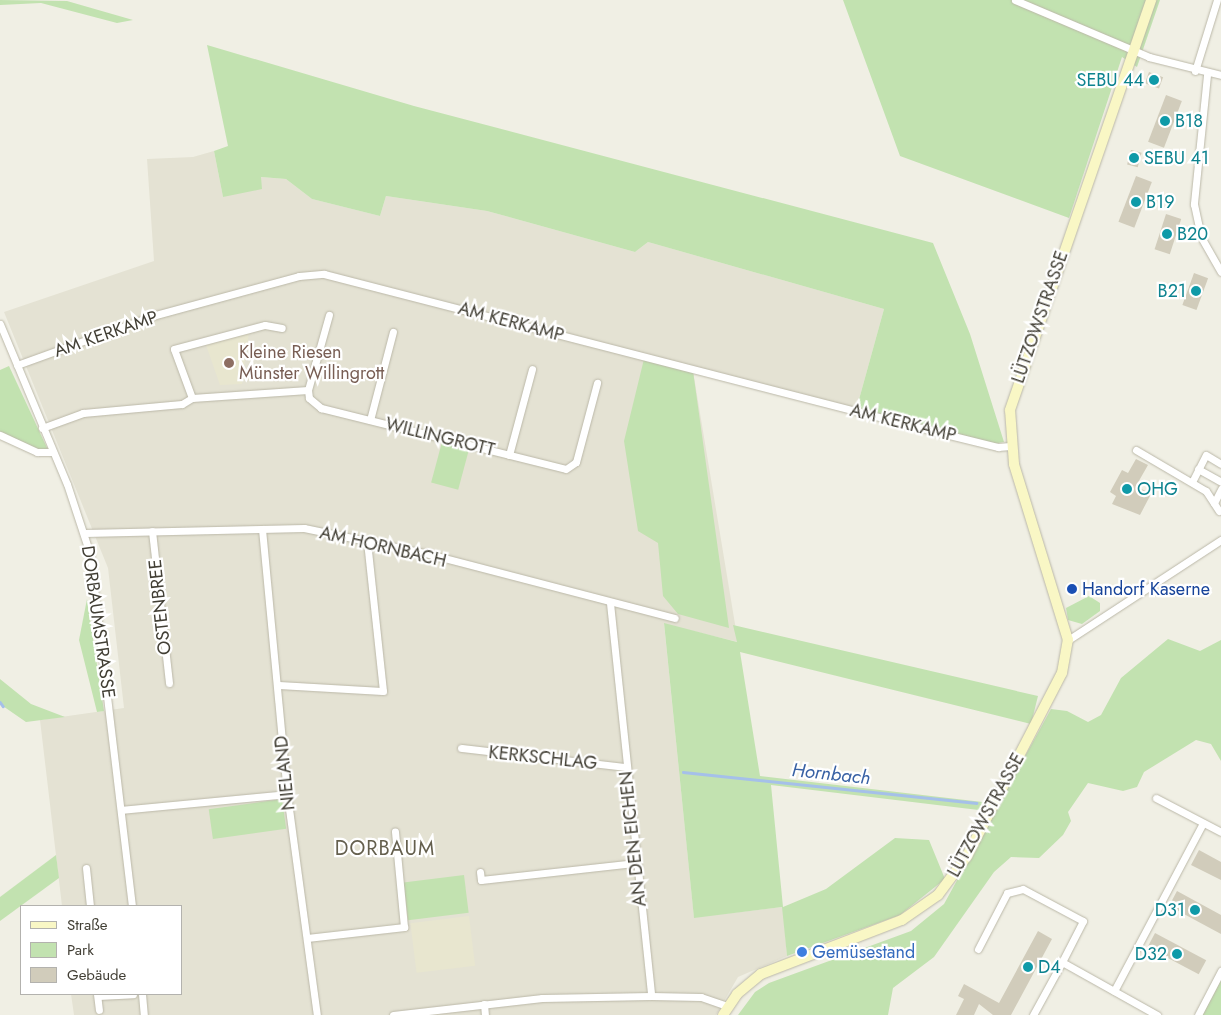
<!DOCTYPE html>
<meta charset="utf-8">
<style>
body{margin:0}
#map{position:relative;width:1221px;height:1015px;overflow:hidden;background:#f0efe4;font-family:Jost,sans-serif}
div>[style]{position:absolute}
.residential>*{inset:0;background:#e4e2d3}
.education>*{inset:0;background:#e8e6cf;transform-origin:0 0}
.green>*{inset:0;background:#c2e2b0;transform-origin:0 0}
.stream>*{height:2.5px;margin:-1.25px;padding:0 1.25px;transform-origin:1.25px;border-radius:1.25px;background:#a5c0e9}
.building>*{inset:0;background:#d1ccbb;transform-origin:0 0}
.roads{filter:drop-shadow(0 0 1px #bbb8a8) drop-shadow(0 0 1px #bbb8a8)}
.street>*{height:7px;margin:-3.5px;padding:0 3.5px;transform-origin:3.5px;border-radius:3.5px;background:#fff}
.secondary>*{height:10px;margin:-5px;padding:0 5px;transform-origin:5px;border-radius:5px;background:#f9f7c5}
.dots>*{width:14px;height:14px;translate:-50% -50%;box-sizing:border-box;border:2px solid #fff;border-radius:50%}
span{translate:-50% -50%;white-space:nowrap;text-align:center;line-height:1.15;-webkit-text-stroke:4.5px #fff;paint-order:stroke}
.culture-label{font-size:18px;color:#0d838f}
.right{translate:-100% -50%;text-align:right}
.left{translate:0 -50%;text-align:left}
.street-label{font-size:18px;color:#423f35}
.education-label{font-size:18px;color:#785e54}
.transit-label{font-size:18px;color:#164399}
.shop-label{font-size:18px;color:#366cbe}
.water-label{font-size:19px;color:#3861a4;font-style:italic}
.quarter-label{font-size:20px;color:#645f4d;letter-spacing:1px}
.legend{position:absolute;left:20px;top:905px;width:162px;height:90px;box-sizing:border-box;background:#fff;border:1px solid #b3b2ae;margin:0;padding:6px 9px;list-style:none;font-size:15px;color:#423f35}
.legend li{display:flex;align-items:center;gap:10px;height:25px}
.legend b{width:25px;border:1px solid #b3b2ae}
</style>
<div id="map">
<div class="residential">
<i style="clip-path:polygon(214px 151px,223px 197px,260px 177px,286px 179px,312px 199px,380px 216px,386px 196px,487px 211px,635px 252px,648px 242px,884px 309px,855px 414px,693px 371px,738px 642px,664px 624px,694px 917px,783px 907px,787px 956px,738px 977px,716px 1015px,74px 1015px,71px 994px,181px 994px,181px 906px,62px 906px,40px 720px,124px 708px,108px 568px,4px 312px,154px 261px,147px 159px,193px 157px)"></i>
</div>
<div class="education">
<i style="clip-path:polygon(249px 332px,242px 384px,220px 385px,205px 342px)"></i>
<i style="left:469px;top:916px;width:50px;height:59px;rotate:83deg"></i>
</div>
<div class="green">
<i style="clip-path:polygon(0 0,67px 1px,133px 20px,117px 23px,41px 3px,0 5px)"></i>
<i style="clip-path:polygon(843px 0,1160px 0,1137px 67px,1122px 57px,1069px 218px,900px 156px)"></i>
<i style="clip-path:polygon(207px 45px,414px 106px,933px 243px,970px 334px,1004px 442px,992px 444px,855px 414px,884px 309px,648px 242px,635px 252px,487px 211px,386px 196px,380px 216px,312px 199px,286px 179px,261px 177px,262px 189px,223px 197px,214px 151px,228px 146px)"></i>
<i style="clip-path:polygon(644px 359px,693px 371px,729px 628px,678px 614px,663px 596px,658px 543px,638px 531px,624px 441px)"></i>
<i style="clip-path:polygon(9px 366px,48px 450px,38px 454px,0 438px,0 370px)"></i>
<i style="left:442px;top:442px;width:28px;height:42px;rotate:15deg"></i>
<i style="clip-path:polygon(1089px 596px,1100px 603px,1100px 611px,1082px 624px,1068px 620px,1066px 608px)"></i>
<i style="clip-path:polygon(87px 599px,104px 711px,97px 712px,79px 640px)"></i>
<i style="clip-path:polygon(664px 623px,737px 642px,733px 625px,1038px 696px,1031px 724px,740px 652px,760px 776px,991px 803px,987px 811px,771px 785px,783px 907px,826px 889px,895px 838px,929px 840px,945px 879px,900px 915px,787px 956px,782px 907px,694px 918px)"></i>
<i style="clip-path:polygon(1168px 639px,1200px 651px,1221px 640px,1221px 761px,1211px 744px,1196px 740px,1144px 772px,1137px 787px,1123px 791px,1088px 783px,1068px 812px,1071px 821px,1063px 835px,1039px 858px,1011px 857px,994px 872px,934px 957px,893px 988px,888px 1015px,738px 1015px,755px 992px,769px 983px,911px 931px,944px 904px,1051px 709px,1067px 711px,1088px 722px,1101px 715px,1121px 678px)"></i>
<i style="clip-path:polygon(0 679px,31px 704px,65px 717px,26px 722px,0 704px)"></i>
<i style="left:282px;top:799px;width:30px;height:74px;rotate:82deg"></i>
<i style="clip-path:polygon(56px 855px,59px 878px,0 921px,0 897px)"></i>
<i style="left:464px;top:875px;width:38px;height:61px;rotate:83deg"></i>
<i style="clip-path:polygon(1221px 980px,1221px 1015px,1202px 1015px)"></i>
</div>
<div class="stream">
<i style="left:0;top:702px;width:5px;rotate:53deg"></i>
<i style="left:683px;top:772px;width:295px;rotate:6deg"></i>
</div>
<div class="building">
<i style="left:1149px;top:72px;width:15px;height:12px;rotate:20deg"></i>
<i style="left:1166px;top:95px;width:17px;height:50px;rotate:21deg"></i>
<i style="left:1131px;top:150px;width:11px;height:15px;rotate:15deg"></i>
<i style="left:1136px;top:176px;width:17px;height:49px;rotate:21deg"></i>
<i style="left:1166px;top:214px;width:16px;height:37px;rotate:18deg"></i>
<i style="left:1194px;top:273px;width:15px;height:34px;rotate:20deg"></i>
<i style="clip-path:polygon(1136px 459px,1148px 465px,1136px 486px,1151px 494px,1140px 515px,1112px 504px,1116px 496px,1110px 492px,1122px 470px,1128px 473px)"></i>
<i style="clip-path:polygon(1199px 850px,1221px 862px,1221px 880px,1191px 865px)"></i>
<i style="clip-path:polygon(1177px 891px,1221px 915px,1221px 934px,1169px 906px)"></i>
<i style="clip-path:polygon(1038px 931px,1052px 939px,1011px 1015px,993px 1015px,979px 1004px,974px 1015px,956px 1015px,964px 999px,958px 996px,964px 984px,999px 1003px)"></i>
<i style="left:1155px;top:933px;width:58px;height:16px;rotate:28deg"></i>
</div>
<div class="roads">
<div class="street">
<i style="left:1015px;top:0;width:146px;rotate:23deg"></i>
<i style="left:1149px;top:57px;width:74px;rotate:14deg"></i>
<i style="left:1195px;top:71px;width:74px;rotate:-72.8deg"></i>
<i style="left:1207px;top:75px;width:130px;rotate:95.8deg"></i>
<i style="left:1194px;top:204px;width:34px;rotate:78deg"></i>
<i style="left:1201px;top:237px;width:40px;rotate:60.3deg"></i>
<i style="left:0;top:324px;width:173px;rotate:67.3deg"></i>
<i style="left:67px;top:484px;width:74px;rotate:71.8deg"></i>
<i style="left:90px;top:554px;width:354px;rotate:83.2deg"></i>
<i style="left:17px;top:365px;width:144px;rotate:-19.9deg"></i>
<i style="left:152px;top:316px;width:152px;rotate:-15.2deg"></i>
<i style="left:299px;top:276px;width:25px;rotate:-5deg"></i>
<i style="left:324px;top:274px;width:637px;rotate:14.45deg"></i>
<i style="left:941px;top:433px;width:59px;rotate:13.8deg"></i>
<i style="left:998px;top:447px;width:12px;rotate:-5deg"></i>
<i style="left:308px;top:390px;width:78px;rotate:-74.4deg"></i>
<i style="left:192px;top:398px;width:52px;rotate:-110.2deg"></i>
<i style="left:174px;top:349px;width:94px;rotate:-14.8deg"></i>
<i style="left:265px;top:325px;width:17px;rotate:10deg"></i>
<i style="left:370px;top:420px;width:91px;rotate:-75.4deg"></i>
<i style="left:42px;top:428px;width:44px;rotate:-20.1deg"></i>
<i style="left:83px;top:413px;width:99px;rotate:-5.2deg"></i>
<i style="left:182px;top:404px;width:12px;rotate:-31deg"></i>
<i style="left:192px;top:398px;width:116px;rotate:-3.9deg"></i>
<i style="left:308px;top:390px;width:8px;rotate:83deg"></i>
<i style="left:309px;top:398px;width:16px;rotate:40deg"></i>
<i style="left:321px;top:408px;width:252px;rotate:14deg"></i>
<i style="left:566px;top:469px;width:12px;rotate:-35deg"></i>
<i style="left:576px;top:462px;width:82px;rotate:-75.1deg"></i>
<i style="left:0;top:435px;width:41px;rotate:24.7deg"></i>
<i style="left:37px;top:452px;width:16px"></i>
<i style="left:1136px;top:450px;width:81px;rotate:30.4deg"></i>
<i style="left:1206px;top:491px;width:24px;rotate:57deg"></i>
<i style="left:509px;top:455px;width:89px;rotate:-75deg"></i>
<i style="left:1198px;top:469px;width:26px;rotate:29deg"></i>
<i style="left:1192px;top:482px;width:30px;rotate:-63deg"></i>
<i style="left:1206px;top:455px;width:17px;rotate:31deg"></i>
<i style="left:1214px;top:503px;width:16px;rotate:-63deg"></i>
<i style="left:262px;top:529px;width:266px;rotate:84.6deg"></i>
<i style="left:287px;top:794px;width:223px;rotate:82.3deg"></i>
<i style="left:152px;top:531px;width:153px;rotate:83.6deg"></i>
<i style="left:85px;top:533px;width:219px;rotate:-1.3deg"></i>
<i style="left:304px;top:528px;width:124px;rotate:11.7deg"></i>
<i style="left:425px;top:553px;width:258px;rotate:14.6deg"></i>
<i style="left:610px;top:603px;width:395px;rotate:84deg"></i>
<i style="left:651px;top:996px;width:50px;rotate:1.1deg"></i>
<i style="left:701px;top:997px;width:28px;rotate:19deg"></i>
<i style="left:1068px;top:640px;width:183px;rotate:-33.2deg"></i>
<i style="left:278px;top:685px;width:105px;rotate:3.3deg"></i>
<i style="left:383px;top:691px;width:151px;rotate:-96.1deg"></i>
<i style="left:461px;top:748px;width:165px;rotate:6.6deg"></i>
<i style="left:1156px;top:798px;width:73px;rotate:27.6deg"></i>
<i style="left:121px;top:810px;width:167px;rotate:-5.5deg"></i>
<i style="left:86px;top:868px;width:38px;rotate:84deg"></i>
<i style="left:480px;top:872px;width:8px;rotate:83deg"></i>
<i style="left:481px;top:880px;width:156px;rotate:-6.3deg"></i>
<i style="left:307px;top:938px;width:98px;rotate:-6.5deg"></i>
<i style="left:404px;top:927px;width:96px;rotate:-95.4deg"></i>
<i style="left:978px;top:949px;width:63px;rotate:-62.6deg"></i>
<i style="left:1007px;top:893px;width:16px;rotate:-14deg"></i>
<i style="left:1023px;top:889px;width:68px;rotate:28.1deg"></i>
<i style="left:1083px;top:921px;width:46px;rotate:117.1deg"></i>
<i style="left:1062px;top:962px;width:109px;rotate:29.2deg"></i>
<i style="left:1114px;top:991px;width:190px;rotate:-62.1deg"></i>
<i style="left:97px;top:994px;width:16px;rotate:83deg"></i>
<i style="left:142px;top:994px;width:21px;rotate:85deg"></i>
<i style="left:98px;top:996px;width:35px;rotate:-3deg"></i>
<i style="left:484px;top:1004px;width:11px;rotate:85deg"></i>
<i style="left:393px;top:1015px;width:150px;rotate:-6.5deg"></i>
<i style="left:542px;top:998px;width:109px;rotate:-1.1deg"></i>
<i style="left:1033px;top:1015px;width:60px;rotate:-61.3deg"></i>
<i style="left:1198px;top:1015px;width:50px;rotate:-62.4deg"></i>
</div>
<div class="secondary">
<i style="left:723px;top:1015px;width:25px;rotate:-56deg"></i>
<i style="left:737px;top:994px;width:31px;rotate:-40deg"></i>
<i style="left:761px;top:974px;width:151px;rotate:-21deg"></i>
<i style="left:902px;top:920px;width:44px;rotate:-34.8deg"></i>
<i style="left:938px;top:895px;width:49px;rotate:-53.4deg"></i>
<i style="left:967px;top:856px;width:206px;rotate:-62.6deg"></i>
<i style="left:1062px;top:673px;width:34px;rotate:-80deg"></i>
<i style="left:1068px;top:640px;width:184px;rotate:-107.1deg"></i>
<i style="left:1014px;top:464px;width:54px;rotate:-94.2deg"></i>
<i style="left:1010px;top:410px;width:434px;rotate:-71deg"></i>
</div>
</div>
<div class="dots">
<i style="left:1154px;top:80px;background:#0f9aa8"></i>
<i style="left:1165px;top:121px;background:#0f9aa8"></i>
<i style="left:1134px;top:158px;background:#0f9aa8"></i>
<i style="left:1136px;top:202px;background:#0f9aa8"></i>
<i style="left:1167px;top:234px;background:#0f9aa8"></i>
<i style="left:1196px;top:291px;background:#0f9aa8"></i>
<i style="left:229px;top:363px;background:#8d6e63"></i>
<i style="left:1127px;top:489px;background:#0f9aa8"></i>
<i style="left:1072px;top:589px;background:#1a4fb4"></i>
<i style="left:1195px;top:910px;background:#0f9aa8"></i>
<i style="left:802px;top:952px;background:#3f7fe0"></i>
<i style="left:1177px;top:954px;background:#0f9aa8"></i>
<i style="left:1028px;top:967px;background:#0f9aa8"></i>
</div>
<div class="culture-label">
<span class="right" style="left:1144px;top:80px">SEBU 44</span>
<span class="left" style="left:1175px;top:121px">B18</span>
<span class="left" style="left:1144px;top:158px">SEBU 41</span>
<span class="left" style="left:1146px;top:202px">B19</span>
<span class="left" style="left:1177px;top:234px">B20</span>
<span class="right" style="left:1186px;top:291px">B21</span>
<span class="left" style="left:1137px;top:489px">OHG</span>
<span class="right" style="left:1185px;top:910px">D31</span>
<span class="right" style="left:1167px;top:954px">D32</span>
<span class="left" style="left:1038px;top:967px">D4</span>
</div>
<div class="street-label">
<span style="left:1040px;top:317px;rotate:-71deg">LÜTZOWSTRASSE</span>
<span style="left:511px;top:322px;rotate:15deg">AM KERKAMP</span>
<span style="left:106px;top:334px;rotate:-19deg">AM KERKAMP</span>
<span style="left:903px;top:423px;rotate:14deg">AM KERKAMP</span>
<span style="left:440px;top:437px;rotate:14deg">WILLINGROTT</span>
<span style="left:383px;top:547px;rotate:13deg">AM HORNBACH</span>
<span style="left:160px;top:607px;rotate:-96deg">OSTENBREE</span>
<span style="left:98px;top:622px;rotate:82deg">DORBAUMSTRASSE</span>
<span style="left:543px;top:758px;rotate:6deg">KERKSCHLAG</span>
<span style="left:285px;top:773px;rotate:-96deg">NIELAND</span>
<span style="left:986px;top:815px;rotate:-61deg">LÜTZOWSTRASSE</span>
<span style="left:633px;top:839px;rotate:-96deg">AN DEN EICHEN</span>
</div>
<div class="education-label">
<span class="left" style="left:239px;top:363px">Kleine Riesen<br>Münster Willingrott</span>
</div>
<div class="transit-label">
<span class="left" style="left:1082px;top:589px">Handorf Kaserne</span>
</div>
<div class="shop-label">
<span class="left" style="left:812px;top:952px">Gemüsestand</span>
</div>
<div class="water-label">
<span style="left:831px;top:774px;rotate:6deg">Hornbach</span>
</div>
<div class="quarter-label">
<span style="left:385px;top:848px">DORBAUM</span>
</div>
<ul class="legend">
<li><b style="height:6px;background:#f9f7c5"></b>Straße</li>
<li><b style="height:14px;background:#c2e2b0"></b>Park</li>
<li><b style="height:14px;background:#d1ccbb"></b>Gebäude</li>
</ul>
</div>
